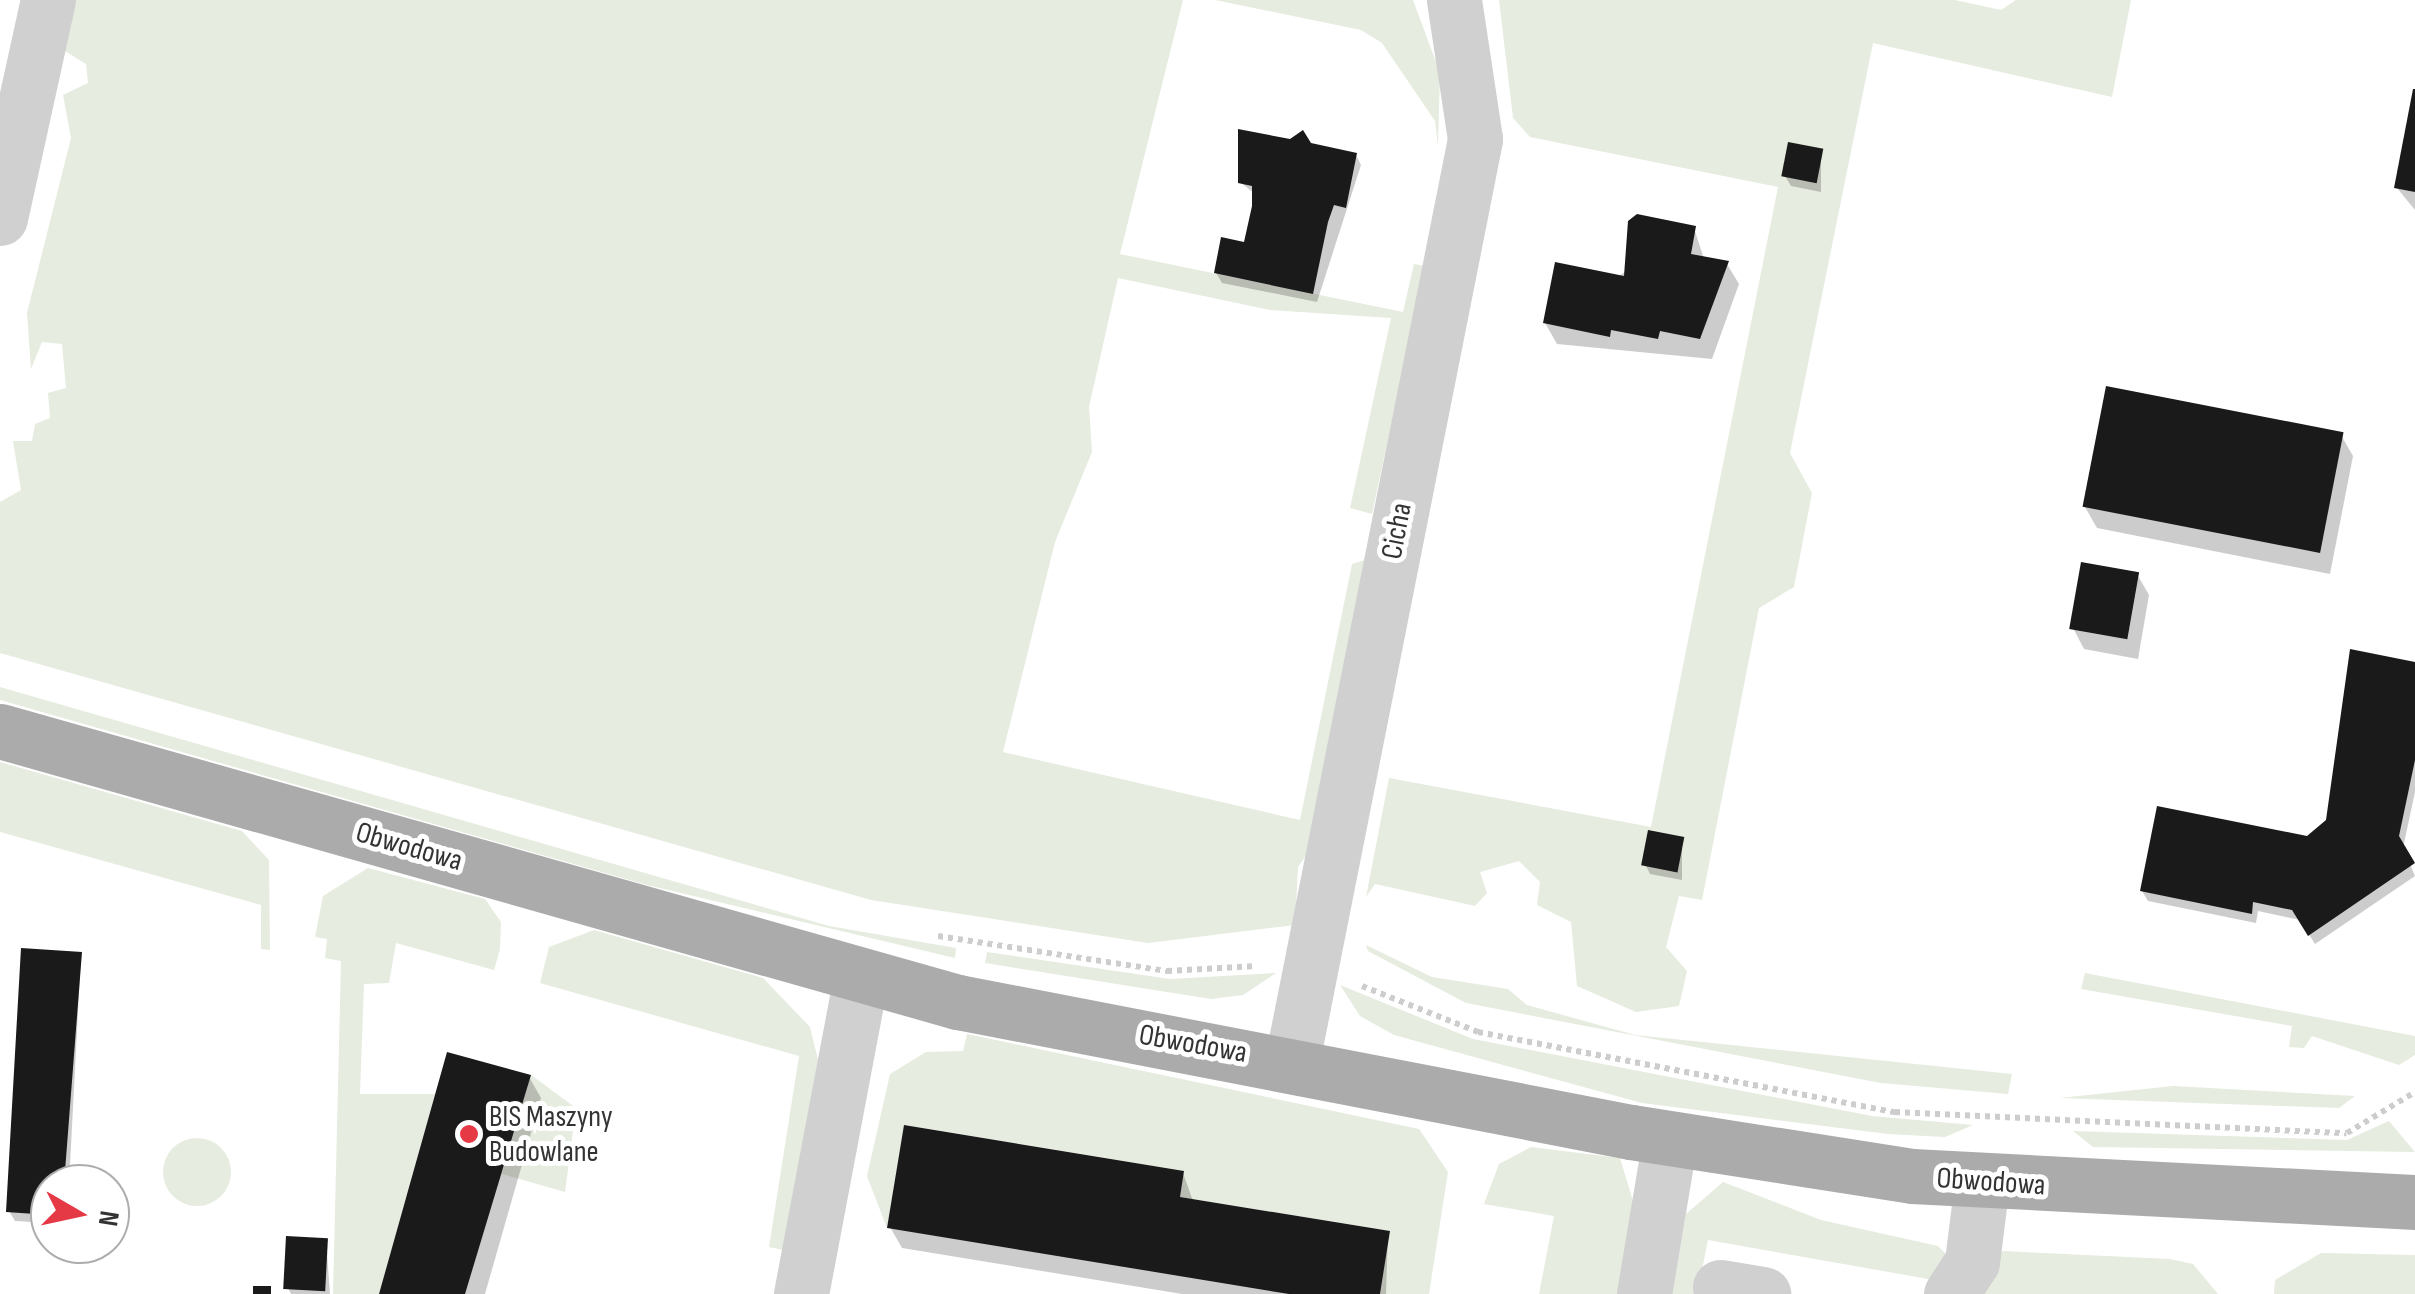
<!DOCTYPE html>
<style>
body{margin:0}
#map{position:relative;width:2415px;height:1294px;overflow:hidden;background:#fff;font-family:"Sofia Sans Condensed",sans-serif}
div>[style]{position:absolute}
.green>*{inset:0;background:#e6ecdf}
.round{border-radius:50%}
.shadow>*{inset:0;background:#0003}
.building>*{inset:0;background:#1a1a1a;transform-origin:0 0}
.path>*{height:6px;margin-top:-3px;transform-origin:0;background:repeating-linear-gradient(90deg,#cdcdcd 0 5px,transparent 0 10px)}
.minor>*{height:55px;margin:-27.5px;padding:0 27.5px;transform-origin:27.5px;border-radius:27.5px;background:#d0d0d0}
.major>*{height:55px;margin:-27.5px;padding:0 27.5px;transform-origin:27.5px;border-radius:27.5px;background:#ababab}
.dots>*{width:28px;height:28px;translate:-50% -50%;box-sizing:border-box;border:5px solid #fff;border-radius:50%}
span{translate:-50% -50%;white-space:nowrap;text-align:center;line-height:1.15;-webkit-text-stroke:10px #fff;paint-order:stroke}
.street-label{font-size:30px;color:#333}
.poi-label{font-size:30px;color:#333}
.left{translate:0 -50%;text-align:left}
.north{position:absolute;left:30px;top:1164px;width:100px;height:100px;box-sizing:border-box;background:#fff;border:2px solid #adadad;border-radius:50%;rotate:99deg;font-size:28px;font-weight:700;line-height:40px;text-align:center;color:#333}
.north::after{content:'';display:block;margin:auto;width:35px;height:45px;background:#e63946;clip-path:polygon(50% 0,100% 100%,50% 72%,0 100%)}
</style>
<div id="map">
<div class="green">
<i style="clip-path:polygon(65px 0,1183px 0,1120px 254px,1403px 312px,1414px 264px,1425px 266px,1372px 514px,1350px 508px,1391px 318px,1270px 310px,1118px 278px,1089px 407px,1092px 452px,1055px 542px,1003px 752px,1300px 820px,1352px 564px,1365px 560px,1309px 851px,1298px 867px,1295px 925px,1148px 943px,871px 900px,0 653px,0 502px,21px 490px,13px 441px,32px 441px,35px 424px,50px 418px,48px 393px,66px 388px,62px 344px,42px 342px,31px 369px,27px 313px,71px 138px,63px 95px,88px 83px,86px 64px,55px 45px)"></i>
<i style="clip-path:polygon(1215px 0,1413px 0,1440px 73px,1438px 146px,1435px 121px,1382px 43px,1361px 30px)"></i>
<i style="clip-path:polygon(1499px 0,1955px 0,2001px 10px,2016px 0,2131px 0,2112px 97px,1873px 43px,1790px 453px,1812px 493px,1794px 587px,1759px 608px,1702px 900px,1679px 896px,1666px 947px,1687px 971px,1679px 1006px,1636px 1012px,1577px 986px,1571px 922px,1537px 905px,1540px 882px,1519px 861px,1480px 872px,1487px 893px,1475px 906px,1375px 884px,1366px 897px,1389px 778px,1651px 827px,1778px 187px,1530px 137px,1513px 118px)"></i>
<i style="clip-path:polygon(0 687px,829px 926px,956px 948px,955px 958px,647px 885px,0 700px)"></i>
<i style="clip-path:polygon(0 762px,242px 831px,269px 860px,270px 950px,261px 949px,261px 905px,0 832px)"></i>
<i style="clip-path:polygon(368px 868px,485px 899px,501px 922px,500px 949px,494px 970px,396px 943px,389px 983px,364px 984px,360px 1094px,435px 1094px,379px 1294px,333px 1294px,341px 961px,325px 958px,327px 939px,315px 937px,323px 896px)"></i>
<i style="clip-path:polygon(1360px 928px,1366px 945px,1432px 977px,1508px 989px,1527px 1005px,1635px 1035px,2012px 1074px,2008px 1094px,1881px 1083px,1466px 1003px,1368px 951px)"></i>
<i style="clip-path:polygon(594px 930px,763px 978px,810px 1027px,818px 1060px,788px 1251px,769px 1247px,799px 1056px,540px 983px,549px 947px)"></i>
<i style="clip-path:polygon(987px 952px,1170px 979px,1276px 973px,1243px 995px,1211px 999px,985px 963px)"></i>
<i style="clip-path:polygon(2085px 973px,2415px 1036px,2415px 1055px,2399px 1065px,2312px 1036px,2304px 1048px,2289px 1047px,2292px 1026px,2081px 989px)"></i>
<i style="clip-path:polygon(1340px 985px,1473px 1039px,1872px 1116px,1973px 1125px,1945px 1137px,1888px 1134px,1642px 1103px,1394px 1035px,1360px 1016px)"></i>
<i style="clip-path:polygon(967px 1034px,1419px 1129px,1448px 1172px,1429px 1294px,1380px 1294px,1390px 1231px,1180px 1197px,1184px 1171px,905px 1125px,887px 1228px,867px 1176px,890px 1074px,926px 1052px,963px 1051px)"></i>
<i style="clip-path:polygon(531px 1075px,576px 1108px,565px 1192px,502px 1174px)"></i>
<i style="clip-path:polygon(2173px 1086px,2355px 1096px,2339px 1108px,2060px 1098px)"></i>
<i style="clip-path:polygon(2389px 1121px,2415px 1152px,2093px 1147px,2073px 1131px,2347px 1140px)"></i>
<i class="round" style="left:163px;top:1138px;width:68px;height:68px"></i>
<i style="clip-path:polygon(1531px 1147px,1620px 1158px,1636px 1211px,1622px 1294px,1539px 1294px,1554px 1216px,1484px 1204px,1499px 1164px)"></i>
<i style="clip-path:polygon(1723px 1182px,1821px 1220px,1938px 1246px,1947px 1255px,1934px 1280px,1708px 1240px,1697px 1294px,1672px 1294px,1686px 1214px)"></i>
<i style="clip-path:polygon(2002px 1251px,2170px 1259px,2193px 1264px,2218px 1294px,1980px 1294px)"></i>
<i style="clip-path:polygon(2321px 1253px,2415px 1255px,2415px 1294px,2274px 1294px,2275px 1280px)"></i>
</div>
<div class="shadow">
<i style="clip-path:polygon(2415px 93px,2415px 210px,2397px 188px)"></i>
<i style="clip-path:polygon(1309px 145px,1356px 155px,1361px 165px,1317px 302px,1222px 283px,1216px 273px,1246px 245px,1255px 194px,1240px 182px)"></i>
<i style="clip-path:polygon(1821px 151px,1821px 192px,1791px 186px,1785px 176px)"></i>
<i style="clip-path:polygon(1694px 228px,1704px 259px,1727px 264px,1739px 284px,1712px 359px,1557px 344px,1545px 323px)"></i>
<i style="clip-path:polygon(2341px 435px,2353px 456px,2330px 574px,2097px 528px,2085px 507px)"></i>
<i style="clip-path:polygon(2137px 574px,2149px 595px,2138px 659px,2084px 649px,2073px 628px)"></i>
<i style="clip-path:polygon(2415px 665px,2415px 792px,2403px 848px,2415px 876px,2315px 944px,2300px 920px,2258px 911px,2256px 923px,2148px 901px,2142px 891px,2308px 839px,2328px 822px)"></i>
<i style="clip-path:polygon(1682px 839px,1682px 880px,1650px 874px,1645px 864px)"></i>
<i style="clip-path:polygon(81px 955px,69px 1184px,50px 1184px,50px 1223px,15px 1221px,9px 1211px)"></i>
<i style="clip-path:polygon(529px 1077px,541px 1098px,485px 1294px,382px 1294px)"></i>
<i style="clip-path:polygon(1183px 1173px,1193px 1201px,1388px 1234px,1386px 1294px,1182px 1294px,902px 1248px,890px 1227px)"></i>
<i style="clip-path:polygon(326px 1240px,330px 1294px,291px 1294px,288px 1288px)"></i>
</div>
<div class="building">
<i style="clip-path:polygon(2413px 89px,2415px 89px,2415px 192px,2394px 188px)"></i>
<i style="clip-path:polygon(1238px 129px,1290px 139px,1303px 130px,1311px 143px,1357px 153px,1346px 208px,1334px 205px,1328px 222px,1313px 294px,1214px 273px,1221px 237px,1244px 242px,1252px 206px,1252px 186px,1238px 183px)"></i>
<i style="left:1788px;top:142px;width:36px;height:35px;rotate:11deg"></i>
<i style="clip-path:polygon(1637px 214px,1696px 226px,1691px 254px,1729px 261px,1700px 339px,1660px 331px,1658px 339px,1611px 330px,1610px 337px,1543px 323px,1555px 262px,1624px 276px,1628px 221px)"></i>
<i style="left:2106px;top:386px;width:242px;height:123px;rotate:11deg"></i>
<i style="left:2081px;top:562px;width:59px;height:68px;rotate:10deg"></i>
<i style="clip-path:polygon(2350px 649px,2415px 662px,2415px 760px,2399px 836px,2415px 863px,2308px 936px,2292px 910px,2253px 902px,2252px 914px,2140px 891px,2157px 806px,2307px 836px,2326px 820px)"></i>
<i style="left:1648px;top:830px;width:37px;height:36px;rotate:11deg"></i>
<i style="clip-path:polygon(21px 948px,82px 952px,64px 1184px,50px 1184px,50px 1215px,6px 1212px)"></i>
<i style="clip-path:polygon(447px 1052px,531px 1075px,465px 1294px,379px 1294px)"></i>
<i style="clip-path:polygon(904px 1125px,1184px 1171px,1180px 1197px,1390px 1231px,1380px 1294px,1289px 1294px,887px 1228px)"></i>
<i style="left:286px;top:1236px;width:42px;height:53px;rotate:3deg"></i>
<i style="left:253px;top:1286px;width:18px;height:8px"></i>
</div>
<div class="path">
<i style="left:938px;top:936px;width:232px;rotate:8.7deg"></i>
<i style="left:1167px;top:971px;width:90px;rotate:-3.2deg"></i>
<i style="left:1362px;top:986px;width:125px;rotate:21.6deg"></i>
<i style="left:1478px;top:1032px;width:425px;rotate:10.9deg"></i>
<i style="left:1895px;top:1112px;width:452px;rotate:2.7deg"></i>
<i style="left:2347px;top:1133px;width:79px;rotate:-31.1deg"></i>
</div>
<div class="minor">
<i style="left:0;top:218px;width:223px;rotate:-77.6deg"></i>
<i style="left:1292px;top:1061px;width:940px;rotate:-78.77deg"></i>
<i style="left:1475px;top:139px;width:141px;rotate:-98.6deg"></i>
<i style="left:1720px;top:1287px;width:44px;rotate:9.2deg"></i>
<i style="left:801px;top:1294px;width:324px;rotate:-79.3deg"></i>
<i style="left:1644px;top:1294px;width:157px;rotate:-80.5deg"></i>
<i style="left:1951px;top:1294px;width:38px;rotate:-57deg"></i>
<i style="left:1972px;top:1262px;width:81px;rotate:-82.9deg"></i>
</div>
<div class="major">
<i style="left:0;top:731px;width:996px;rotate:15.8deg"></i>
<i style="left:958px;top:1002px;width:685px;rotate:10.93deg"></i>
<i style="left:1631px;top:1132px;width:284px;rotate:8.9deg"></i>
<i style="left:1912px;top:1176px;width:504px;rotate:2.96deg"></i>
</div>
<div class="dots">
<i style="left:469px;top:1134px;background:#e63946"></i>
</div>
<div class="street-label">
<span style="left:1397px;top:531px;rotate:-79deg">Cicha</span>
<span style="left:409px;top:847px;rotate:16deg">Obwodowa</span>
<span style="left:1193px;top:1044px;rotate:10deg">Obwodowa</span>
<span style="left:1991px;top:1182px;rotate:4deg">Obwodowa</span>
</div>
<div class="poi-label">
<span class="left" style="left:489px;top:1134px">BIS Maszyny<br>Budowlane</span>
</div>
<div class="north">N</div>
</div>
